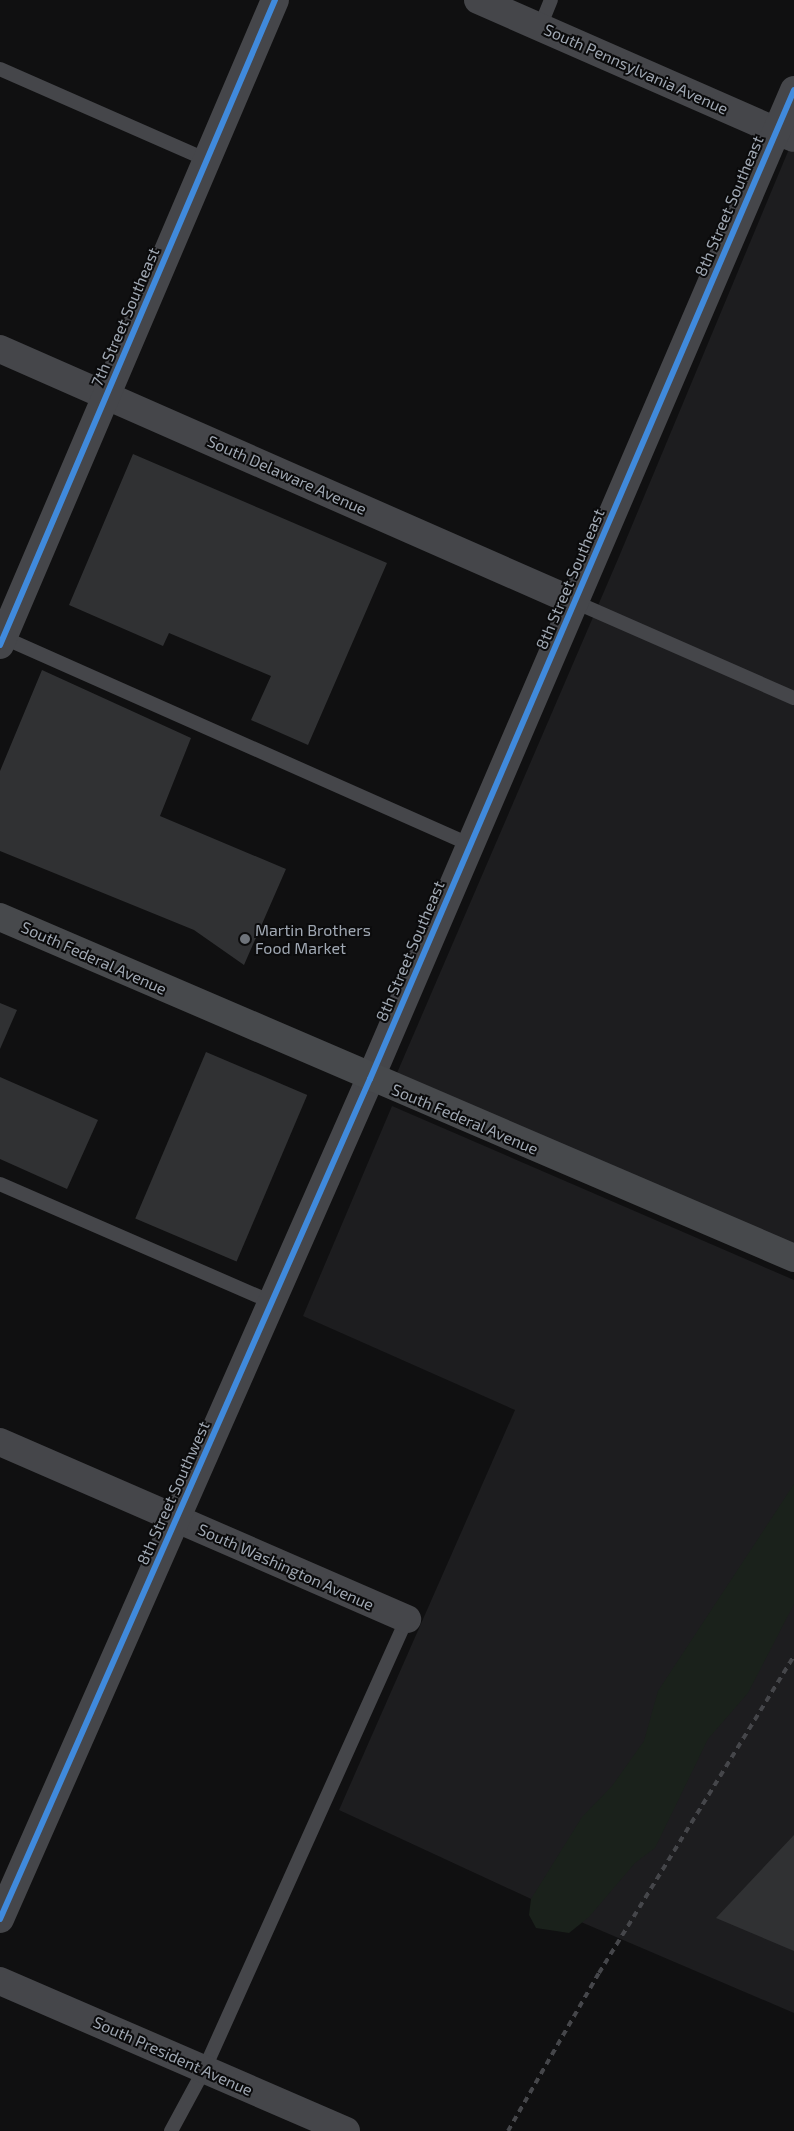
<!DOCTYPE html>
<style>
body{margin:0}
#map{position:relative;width:794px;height:2131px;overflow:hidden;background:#101011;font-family:"Exo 2",sans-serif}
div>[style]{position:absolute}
.built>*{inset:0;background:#1d1d1f}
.green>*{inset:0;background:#1a211b}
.building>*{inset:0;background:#303133;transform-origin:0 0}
.service>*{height:14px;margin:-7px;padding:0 7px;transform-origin:7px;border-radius:7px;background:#45464a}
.minor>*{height:28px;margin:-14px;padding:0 14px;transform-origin:14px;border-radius:14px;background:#45464a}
.tertiary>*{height:28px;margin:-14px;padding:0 14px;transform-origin:14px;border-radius:14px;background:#45464a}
.primary>*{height:28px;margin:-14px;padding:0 14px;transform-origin:14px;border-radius:14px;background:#47494c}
.rail>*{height:4px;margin-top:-2px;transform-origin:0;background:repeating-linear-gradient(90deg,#45464a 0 6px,transparent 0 11px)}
.cycleway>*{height:6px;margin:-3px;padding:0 3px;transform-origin:3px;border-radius:3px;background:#408adc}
.dots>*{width:14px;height:14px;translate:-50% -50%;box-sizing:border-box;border:2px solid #0b0b0c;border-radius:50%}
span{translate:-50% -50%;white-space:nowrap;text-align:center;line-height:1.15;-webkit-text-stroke:4px #0b0b0c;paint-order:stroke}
.street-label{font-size:16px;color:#a0a8b3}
.poi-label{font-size:16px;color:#a0a8b3}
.left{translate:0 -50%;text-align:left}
</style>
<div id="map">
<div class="built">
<i style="clip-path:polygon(794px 137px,794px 1244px,397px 1073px,618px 559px)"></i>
<i style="clip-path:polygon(392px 1106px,794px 1280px,794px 2013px,581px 1922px,339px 1810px,515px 1410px,303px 1316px)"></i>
</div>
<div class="green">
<i style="clip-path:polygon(794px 1484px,794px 1604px,748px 1693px,708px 1739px,655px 1848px,635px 1863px,589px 1917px,569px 1933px,536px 1928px,529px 1915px,531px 1899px,582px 1817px,612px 1786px,644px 1741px,658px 1691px)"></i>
</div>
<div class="building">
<i style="clip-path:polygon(133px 454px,387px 563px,308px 745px,251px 720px,271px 676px,169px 633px,163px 646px,69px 605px)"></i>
<i style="clip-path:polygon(42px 670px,191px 738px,160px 816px,286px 869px,244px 965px,194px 930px,0 851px,0 771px)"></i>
<i style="clip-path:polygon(0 1003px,17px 1010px,0 1049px)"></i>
<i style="left:206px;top:1052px;width:110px;height:181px;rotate:23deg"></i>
<i style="clip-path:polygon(0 1077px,98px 1120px,67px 1189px,0 1159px)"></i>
<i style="clip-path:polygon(794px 1835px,794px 1951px,716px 1918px)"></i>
</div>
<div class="service">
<i style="left:540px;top:27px;width:29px;rotate:-68deg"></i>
<i style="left:0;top:69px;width:226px;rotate:23.7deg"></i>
<i style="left:575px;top:602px;width:239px;rotate:23.7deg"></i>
<i style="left:0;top:636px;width:515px;rotate:23.93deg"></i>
<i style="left:0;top:1184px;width:296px;rotate:23.5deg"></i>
<i style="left:171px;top:2131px;width:69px;rotate:-61.6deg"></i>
<i style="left:204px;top:2070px;width:495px;rotate:-65.8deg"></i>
</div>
<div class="minor">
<i style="left:776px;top:131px;width:19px;rotate:21deg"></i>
<i style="left:0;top:349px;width:628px;rotate:23.75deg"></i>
<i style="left:0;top:645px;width:701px;rotate:-66.91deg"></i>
<i style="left:0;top:1442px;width:444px;rotate:23.5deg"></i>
<i style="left:0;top:1919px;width:918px;rotate:-66.23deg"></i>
<i style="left:0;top:1981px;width:377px;rotate:23.4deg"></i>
</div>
<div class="tertiary">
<i style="left:478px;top:0;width:326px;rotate:23.7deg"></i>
<i style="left:370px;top:1079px;width:1076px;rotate:-66.79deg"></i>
</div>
<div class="primary">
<i style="left:0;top:917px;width:864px;rotate:23.24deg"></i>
</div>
<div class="rail">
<i style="left:508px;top:2131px;width:182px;rotate:-60.1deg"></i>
<i style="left:599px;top:1973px;width:372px;rotate:-58.4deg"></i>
</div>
<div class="cycleway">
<i style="left:0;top:645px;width:701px;rotate:-66.91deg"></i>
<i style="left:0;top:1919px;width:918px;rotate:-66.23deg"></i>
<i style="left:370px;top:1079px;width:1076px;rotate:-66.79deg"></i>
</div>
<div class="dots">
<i style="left:245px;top:939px;background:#6e737a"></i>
</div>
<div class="street-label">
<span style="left:636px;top:69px;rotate:24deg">South Pennsylvania Avenue</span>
<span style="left:729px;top:206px;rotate:-67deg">8th Street Southeast</span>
<span style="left:125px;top:317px;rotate:-67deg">7th Street Southeast</span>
<span style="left:287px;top:475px;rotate:24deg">South Delaware Avenue</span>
<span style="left:570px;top:579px;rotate:-67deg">8th Street Southeast</span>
<span style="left:410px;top:951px;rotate:-67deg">8th Street Southeast</span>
<span style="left:94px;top:958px;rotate:24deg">South Federal Avenue</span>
<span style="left:465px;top:1119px;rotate:23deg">South Federal Avenue</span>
<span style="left:173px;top:1493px;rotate:-66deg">8th Street Southwest</span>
<span style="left:286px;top:1567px;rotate:24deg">South Washington Avenue</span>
<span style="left:173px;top:2056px;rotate:24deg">South President Avenue</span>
</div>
<div class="poi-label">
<span class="left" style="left:255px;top:939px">Martin Brothers<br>Food Market</span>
</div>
</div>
